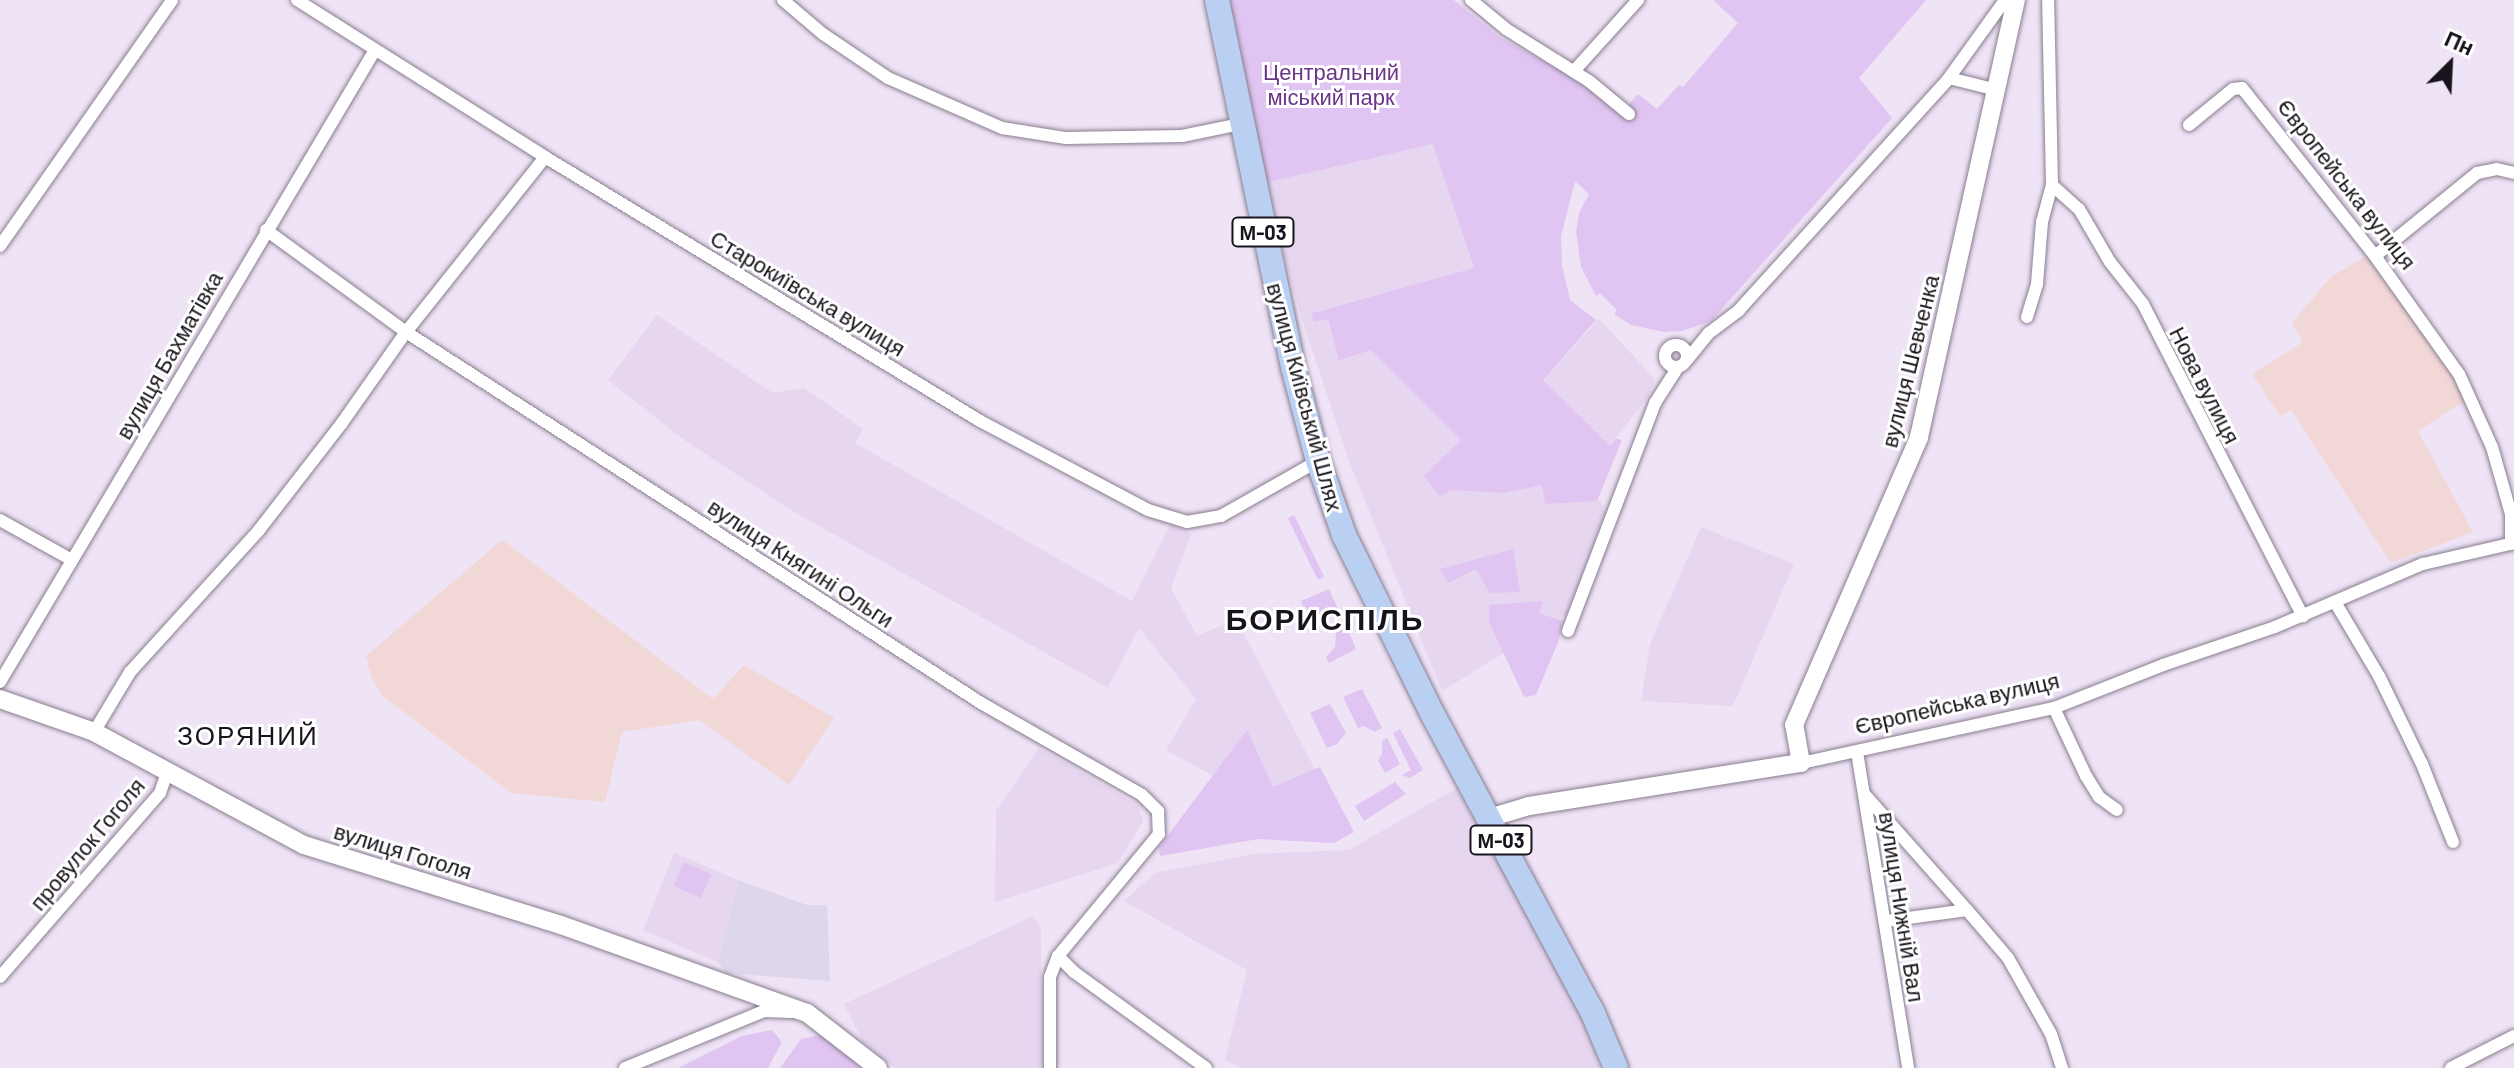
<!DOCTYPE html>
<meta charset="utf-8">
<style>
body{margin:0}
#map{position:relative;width:2514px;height:1068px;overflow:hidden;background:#efe3f6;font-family:Barlow,sans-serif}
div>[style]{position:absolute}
.built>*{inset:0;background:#e6d6f0}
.industrial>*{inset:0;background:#f2d7d7}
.medical>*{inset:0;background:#ded6eb}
.green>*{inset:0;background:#e0c4f1;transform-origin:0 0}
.roads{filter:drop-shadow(0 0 2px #887e8f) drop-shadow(0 0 2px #887e8f)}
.street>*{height:12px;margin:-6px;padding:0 6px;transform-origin:6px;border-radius:6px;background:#fff}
.street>.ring{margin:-6px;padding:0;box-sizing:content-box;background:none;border:12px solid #fff;border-radius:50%}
.secondary>*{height:18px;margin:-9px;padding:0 9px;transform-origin:9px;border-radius:9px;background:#fff}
.highway>*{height:24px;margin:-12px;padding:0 12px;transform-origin:12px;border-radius:12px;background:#bad0f3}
span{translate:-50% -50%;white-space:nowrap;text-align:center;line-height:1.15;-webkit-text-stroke:6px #fff;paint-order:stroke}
.shield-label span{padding:2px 6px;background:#fff;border:2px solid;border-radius:6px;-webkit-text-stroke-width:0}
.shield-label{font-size:20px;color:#18141b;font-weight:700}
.park-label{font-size:22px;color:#6a3586}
.street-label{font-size:22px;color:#18141b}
.quarter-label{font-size:26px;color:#18141b;letter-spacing:2px}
.district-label{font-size:30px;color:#18141b;font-weight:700;letter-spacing:2px}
.north{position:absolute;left:2410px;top:24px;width:80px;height:80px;-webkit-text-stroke:6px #fff;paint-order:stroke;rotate:24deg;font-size:22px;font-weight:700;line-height:32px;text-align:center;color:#18141b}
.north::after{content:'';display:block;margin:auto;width:28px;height:36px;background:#18141b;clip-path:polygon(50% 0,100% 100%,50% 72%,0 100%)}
</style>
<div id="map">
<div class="built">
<i style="clip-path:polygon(1433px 144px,1474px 269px,1313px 312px,1314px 322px,1328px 319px,1370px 349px,1462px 440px,1451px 490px,1503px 493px,1543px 485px,1545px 504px,1600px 500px,1606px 512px,1567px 614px,1442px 691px,1349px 461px,1300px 313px,1265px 183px)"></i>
<i style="clip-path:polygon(657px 315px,773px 393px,804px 388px,863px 429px,855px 443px,1132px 601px,1171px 523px,1191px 534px,1171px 588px,1197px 636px,1236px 619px,1317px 773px,1254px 798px,1166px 750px,1196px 699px,1139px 628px,1108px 688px,794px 512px,687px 442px,608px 380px)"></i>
<i style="clip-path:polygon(1599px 319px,1655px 379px,1648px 397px,1610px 446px,1543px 380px)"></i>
<i style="clip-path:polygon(1701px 527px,1794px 564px,1733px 706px,1641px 701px,1650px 644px)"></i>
<i style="clip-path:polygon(1039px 748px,1138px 805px,1143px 821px,1118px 863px,995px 902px,996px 811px)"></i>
<i style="clip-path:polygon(1457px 788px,1584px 1021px,1600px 1068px,1242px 1068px,1225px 1060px,1247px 970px,1124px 901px,1155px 873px,1255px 854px,1349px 850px)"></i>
<i style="clip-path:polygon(674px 853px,738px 880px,718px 962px,643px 930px)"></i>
<i style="clip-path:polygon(1033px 916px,1041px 928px,1041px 1068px,895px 1068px,863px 1042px,844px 1004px)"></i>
</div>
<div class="industrial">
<i style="clip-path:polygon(2366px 256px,2456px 379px,2466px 400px,2418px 431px,2473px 532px,2391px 563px,2291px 410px,2280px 416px,2252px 374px,2303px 342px,2292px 323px,2331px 277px)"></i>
<i style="clip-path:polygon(502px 540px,713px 699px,744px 665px,834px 718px,789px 785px,699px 720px,622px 732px,605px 802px,511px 793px,383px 696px,372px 679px,366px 656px)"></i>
</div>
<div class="medical">
<i style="clip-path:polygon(738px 880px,807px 905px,827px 905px,830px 981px,726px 973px,718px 962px)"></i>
</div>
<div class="green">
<i style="clip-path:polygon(1228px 0,1454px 0,1498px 36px,1572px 77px,1621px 113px,1638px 94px,1657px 109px,1679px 85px,1683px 87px,1738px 23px,1713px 0,1926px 0,1859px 78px,1892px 118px,1711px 321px,1682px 331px,1664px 332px,1631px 325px,1614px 314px,1617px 310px,1600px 293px,1596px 296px,1581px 267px,1576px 232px,1579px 213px,1589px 194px,1575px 181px,1561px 236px,1562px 265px,1570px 300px,1596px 320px,1543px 380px,1610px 446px,1616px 439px,1622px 440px,1597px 501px,1545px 504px,1542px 485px,1503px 493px,1451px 490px,1440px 497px,1424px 476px,1461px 440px,1371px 350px,1339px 360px,1328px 319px,1314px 322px,1312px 313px,1474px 268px,1433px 144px,1265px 183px)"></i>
<i style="left:1294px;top:515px;width:69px;height:7px;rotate:64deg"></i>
<i style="clip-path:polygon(1513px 549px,1520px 592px,1490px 593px,1476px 569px,1448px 583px,1440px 569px)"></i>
<i style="clip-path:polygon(1329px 589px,1339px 611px,1322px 617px,1317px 610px,1304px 609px,1301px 601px)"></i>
<i style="clip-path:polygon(1543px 601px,1539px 613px,1562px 621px,1559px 640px,1536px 695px,1524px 697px,1489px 622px,1489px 605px)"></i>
<i style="clip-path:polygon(1347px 627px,1356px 649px,1329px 663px,1326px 657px,1335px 647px,1336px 632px)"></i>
<i style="clip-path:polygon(1362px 689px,1382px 728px,1375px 732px,1364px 726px,1358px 728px,1343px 697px)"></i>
<i style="clip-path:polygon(1330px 704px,1346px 733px,1337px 744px,1327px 748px,1310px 713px)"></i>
<i style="clip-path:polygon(1400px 729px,1423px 770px,1410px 778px,1402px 775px,1411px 770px,1393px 733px)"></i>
<i style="clip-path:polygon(1247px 730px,1273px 787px,1320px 767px,1354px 832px,1334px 843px,1258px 839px,1160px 856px,1159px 847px)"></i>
<i style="clip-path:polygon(1387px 738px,1400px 764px,1385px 773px,1378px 760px,1382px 754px,1382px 741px)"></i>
<i style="clip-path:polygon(1395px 782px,1406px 794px,1364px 821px,1355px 806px)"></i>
<i style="left:684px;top:862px;width:30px;height:26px;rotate:24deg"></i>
<i style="clip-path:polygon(772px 1030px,782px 1042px,768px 1068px,678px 1068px,742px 1036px)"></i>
<i style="clip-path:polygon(821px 1035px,864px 1068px,780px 1068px,801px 1039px)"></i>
</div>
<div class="roads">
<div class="street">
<i style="left:297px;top:0;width:294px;rotate:32.3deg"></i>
<i style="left:545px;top:157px;width:509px;rotate:31.25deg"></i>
<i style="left:980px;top:421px;width:190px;rotate:27.9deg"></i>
<i style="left:1148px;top:510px;width:41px;rotate:17.1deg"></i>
<i style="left:1187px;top:522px;width:35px;rotate:-10deg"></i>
<i style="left:1221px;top:516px;width:112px;rotate:-29.6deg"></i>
<i style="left:783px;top:0;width:52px;rotate:40.4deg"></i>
<i style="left:823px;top:34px;width:78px;rotate:34.1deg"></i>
<i style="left:888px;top:78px;width:124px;rotate:23.7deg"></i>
<i style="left:1002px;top:128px;width:65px;rotate:8.9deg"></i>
<i style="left:1066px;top:138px;width:116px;rotate:-1deg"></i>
<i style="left:1182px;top:136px;width:59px;rotate:-11.7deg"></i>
<i style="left:1471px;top:0;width:45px;rotate:39.6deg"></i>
<i style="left:1506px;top:29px;width:98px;rotate:32.1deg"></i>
<i style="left:1589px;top:81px;width:52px;rotate:39.5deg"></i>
<i style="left:1574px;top:71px;width:96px;rotate:-48deg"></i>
<i style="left:1949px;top:78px;width:96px;rotate:-54.3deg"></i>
<i style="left:2189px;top:125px;width:57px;rotate:-39.3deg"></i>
<i style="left:2233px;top:89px;width:9px;rotate:-6deg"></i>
<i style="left:2242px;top:88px;width:214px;rotate:51.6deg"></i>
<i style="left:2375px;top:256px;width:145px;rotate:54.6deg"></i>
<i style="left:2459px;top:374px;width:80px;rotate:65.7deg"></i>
<i style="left:2492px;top:447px;width:70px;rotate:74.2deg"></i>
<i style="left:2511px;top:514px;width:30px;rotate:90deg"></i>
<i style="left:2052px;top:185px;width:36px;rotate:42deg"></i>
<i style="left:2079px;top:209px;width:61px;rotate:59.7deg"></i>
<i style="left:2110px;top:262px;width:53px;rotate:51.8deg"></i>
<i style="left:2143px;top:304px;width:351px;rotate:62.9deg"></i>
<i style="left:266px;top:230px;width:173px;rotate:36.1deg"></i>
<i style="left:406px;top:332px;width:684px;rotate:32.83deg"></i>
<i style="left:981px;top:703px;width:185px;rotate:29.7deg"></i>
<i style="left:1142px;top:795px;width:23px;rotate:45deg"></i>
<i style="left:1158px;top:811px;width:23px;rotate:88deg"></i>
<i style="left:1159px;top:834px;width:158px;rotate:129.6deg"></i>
<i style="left:1058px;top:956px;width:22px;rotate:111deg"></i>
<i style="left:1050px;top:977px;width:91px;rotate:90deg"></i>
<i style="left:0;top:246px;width:300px;rotate:-55deg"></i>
<i style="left:2375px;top:256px;width:132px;rotate:-39.1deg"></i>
<i style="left:2477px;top:173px;width:20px;rotate:-11deg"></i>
<i style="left:2497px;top:169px;width:17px;rotate:13deg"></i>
<i style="left:2027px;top:317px;width:34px;rotate:-73deg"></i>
<i style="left:2037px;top:284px;width:62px;rotate:-85.4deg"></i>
<i style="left:2042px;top:222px;width:38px;rotate:-75deg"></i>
<i style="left:2052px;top:185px;width:185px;rotate:-91.2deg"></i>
<i class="ring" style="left:1665px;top:345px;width:10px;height:10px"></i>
<i style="left:1687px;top:360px;width:35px;rotate:-51deg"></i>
<i style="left:1709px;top:333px;width:38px;rotate:-37deg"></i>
<i style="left:1739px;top:310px;width:313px;rotate:-47.8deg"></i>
<i style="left:1949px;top:78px;width:49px;rotate:14deg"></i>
<i style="left:0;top:520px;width:82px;rotate:29.1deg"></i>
<i style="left:2335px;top:602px;width:86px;rotate:59.3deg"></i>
<i style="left:2379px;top:676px;width:98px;rotate:64deg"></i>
<i style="left:2422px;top:764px;width:84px;rotate:68.3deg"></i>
<i style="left:1568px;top:631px;width:244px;rotate:-69.1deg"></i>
<i style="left:1655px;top:403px;width:43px;rotate:-57.4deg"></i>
<i style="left:0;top:682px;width:735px;rotate:-59.32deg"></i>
<i style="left:2054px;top:708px;width:75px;rotate:64.8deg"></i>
<i style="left:2086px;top:776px;width:25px;rotate:58deg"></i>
<i style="left:2099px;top:797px;width:22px;rotate:36deg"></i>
<i style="left:94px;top:732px;width:70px;rotate:-59deg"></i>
<i style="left:130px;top:672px;width:192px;rotate:-47.7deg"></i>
<i style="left:259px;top:530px;width:135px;rotate:-52.2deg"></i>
<i style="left:342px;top:423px;width:111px;rotate:-54.9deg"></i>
<i style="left:406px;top:332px;width:223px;rotate:-51.5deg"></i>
<i style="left:1857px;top:752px;width:320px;rotate:80.8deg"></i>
<i style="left:1801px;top:763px;width:259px;rotate:-12.3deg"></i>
<i style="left:2054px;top:708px;width:117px;rotate:-21.5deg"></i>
<i style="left:2163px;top:665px;width:118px;rotate:-18.7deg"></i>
<i style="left:2275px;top:627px;width:161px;rotate:-23.1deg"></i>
<i style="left:2423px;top:564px;width:93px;rotate:-13deg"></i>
<i style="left:1866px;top:796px;width:152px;rotate:48.5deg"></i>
<i style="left:1886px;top:921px;width:82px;rotate:-7.7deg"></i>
<i style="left:1967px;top:910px;width:63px;rotate:49.5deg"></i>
<i style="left:2008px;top:958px;width:87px;rotate:60.5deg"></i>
<i style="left:2051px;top:1034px;width:36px;rotate:72deg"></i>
<i style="left:1058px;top:956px;width:23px;rotate:45deg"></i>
<i style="left:1074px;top:972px;width:163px;rotate:36deg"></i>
<i style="left:0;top:977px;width:244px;rotate:-49deg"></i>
<i style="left:160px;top:793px;width:24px;rotate:-71deg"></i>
<i style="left:625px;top:1068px;width:150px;rotate:-22.3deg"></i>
<i style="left:764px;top:1011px;width:27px;rotate:2deg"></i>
<i style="left:2451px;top:1068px;width:71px;rotate:-26.9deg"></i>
</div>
<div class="secondary">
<i style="left:0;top:699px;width:100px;rotate:19.3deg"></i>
<i style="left:94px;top:732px;width:238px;rotate:28.3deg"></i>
<i style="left:304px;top:845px;width:269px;rotate:17.3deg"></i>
<i style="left:561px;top:925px;width:261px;rotate:19.7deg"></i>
<i style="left:807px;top:1013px;width:90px;rotate:37.8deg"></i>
<i style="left:1489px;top:818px;width:42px;rotate:-16.7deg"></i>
<i style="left:1529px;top:806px;width:275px;rotate:-9deg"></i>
<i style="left:1801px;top:763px;width:39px;rotate:-100deg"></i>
<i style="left:1794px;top:725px;width:314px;rotate:-66.5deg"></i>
<i style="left:1919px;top:437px;width:448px;rotate:-77.5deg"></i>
</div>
<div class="highway">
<i style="left:1217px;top:0;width:375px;rotate:78.3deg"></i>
<i style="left:1293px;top:367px;width:97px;rotate:75.1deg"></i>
<i style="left:1318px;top:461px;width:78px;rotate:70.6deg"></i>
<i style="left:1344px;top:535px;width:201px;rotate:63.7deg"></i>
<i style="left:1433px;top:715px;width:336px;rotate:61.8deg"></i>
<i style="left:1592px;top:1011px;width:62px;rotate:67.2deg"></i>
</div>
</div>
<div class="shield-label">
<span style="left:1263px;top:232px">М-03</span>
<span style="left:1501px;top:840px">М-03</span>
</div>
<div class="park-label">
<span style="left:1331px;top:84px">Центральний<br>міський парк</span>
</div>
<div class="street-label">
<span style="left:2347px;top:184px;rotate:52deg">Європейська вулиця</span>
<span style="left:808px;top:293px;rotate:31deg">Старокиївська вулиця</span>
<span style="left:169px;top:355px;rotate:-60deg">вулиця Бахматівка</span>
<span style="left:1910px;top:361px;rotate:-76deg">вулиця Шевченка</span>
<span style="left:2205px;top:385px;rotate:63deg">Нова вулиця</span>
<span style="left:1305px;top:397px;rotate:75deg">вулиця Київський Шлях</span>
<span style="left:801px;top:563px;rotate:33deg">вулиця Княгині Ольги</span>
<span style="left:1957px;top:703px;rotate:-13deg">Європейська вулиця</span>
<span style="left:87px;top:844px;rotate:-50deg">провулок Гоголя</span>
<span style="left:403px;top:851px;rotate:17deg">вулиця Гоголя</span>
<span style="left:1902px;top:907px;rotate:81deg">вулиця Нижній Вал</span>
</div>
<div class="quarter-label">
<span style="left:248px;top:735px">ЗОРЯНИЙ</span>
</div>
<div class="district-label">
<span style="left:1325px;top:618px">БОРИСПІЛЬ</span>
</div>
<div class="north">Пн</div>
</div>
